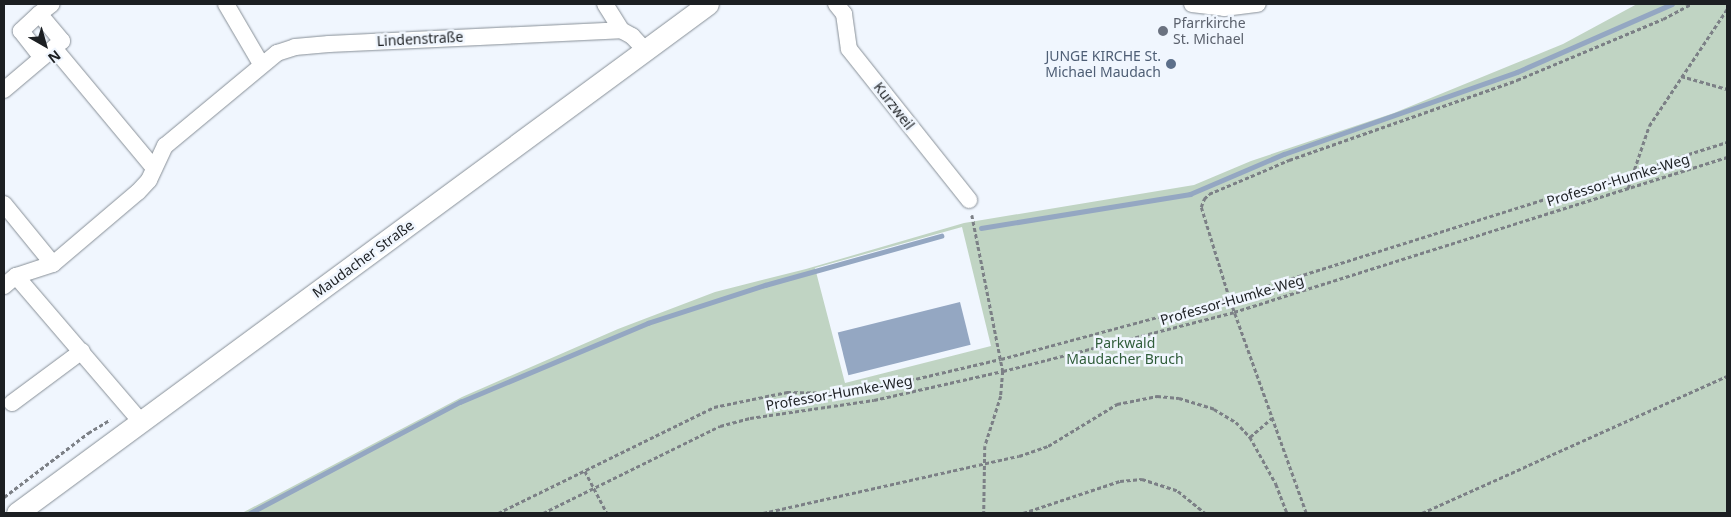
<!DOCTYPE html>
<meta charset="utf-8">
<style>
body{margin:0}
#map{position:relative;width:1731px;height:517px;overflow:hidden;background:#f0f6fe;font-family:"Noto Sans",sans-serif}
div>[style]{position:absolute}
.green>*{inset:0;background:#c0d4c3}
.water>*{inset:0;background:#94a7c2;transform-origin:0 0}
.stream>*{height:4.5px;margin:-2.25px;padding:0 2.25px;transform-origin:2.25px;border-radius:2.25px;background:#94a7c2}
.path>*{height:2.5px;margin-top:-1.25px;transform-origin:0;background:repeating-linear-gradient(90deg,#7c8086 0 4px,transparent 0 6.5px)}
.roads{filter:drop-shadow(0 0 1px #878f97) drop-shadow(0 0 1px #878f97)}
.minor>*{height:16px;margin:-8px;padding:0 8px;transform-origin:8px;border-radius:8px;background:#fff}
.tertiary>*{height:21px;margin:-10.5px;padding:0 10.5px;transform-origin:10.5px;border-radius:10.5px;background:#fff}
.dots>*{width:14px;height:14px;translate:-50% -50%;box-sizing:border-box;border:2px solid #f0f6fe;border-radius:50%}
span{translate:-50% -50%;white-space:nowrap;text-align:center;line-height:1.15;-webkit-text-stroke:5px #f0f6fe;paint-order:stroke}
.worship-label{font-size:14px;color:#5b616d}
.left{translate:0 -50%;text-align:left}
.street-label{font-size:14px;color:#1c1f22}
.service-label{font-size:14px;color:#4e5e75}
.right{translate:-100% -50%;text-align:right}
.park-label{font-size:14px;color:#305d3a}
.frame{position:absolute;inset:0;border:5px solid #1c1f22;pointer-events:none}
.north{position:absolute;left:20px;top:20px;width:50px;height:50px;-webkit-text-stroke:4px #f0f6fe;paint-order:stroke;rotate:142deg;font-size:14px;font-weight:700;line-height:20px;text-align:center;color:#1c1f22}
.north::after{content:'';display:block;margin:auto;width:18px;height:22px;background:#1c1f22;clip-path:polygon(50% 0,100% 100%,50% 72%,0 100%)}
</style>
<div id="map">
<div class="green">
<i style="clip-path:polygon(evenodd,1637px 4px,1727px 4px,1727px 513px,242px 513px,462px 397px,618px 329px,715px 292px,806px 269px,964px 223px,1194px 185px,1251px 161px,1394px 113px,1563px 44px,1637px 4px,962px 227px,991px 346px,845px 383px,815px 268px,962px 227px)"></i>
</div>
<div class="water">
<i style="left:960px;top:302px;width:44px;height:126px;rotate:76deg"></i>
</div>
<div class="stream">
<i style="left:981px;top:228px;width:212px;rotate:-9.2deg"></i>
<i style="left:1190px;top:194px;width:102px;rotate:-23.1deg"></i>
<i style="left:1284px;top:154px;width:247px;rotate:-19.4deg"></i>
<i style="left:1517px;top:72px;width:169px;rotate:-23.7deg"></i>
<i style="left:250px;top:513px;width:238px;rotate:-27.9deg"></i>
<i style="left:460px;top:402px;width:204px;rotate:-22.8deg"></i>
<i style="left:648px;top:323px;width:123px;rotate:-18deg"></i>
<i style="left:765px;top:285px;width:183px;rotate:-15.6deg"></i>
</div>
<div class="path">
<i style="left:1681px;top:76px;width:48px;rotate:15.8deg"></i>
<i style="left:1628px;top:188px;width:65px;rotate:-71.3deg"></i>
<i style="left:1649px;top:126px;width:141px;rotate:-56.3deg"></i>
<i style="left:972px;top:215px;width:159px;rotate:78.8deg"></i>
<i style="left:1003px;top:371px;width:25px;rotate:95deg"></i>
<i style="left:1001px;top:396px;width:52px;rotate:107.7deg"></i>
<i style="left:985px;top:446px;width:67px;rotate:90.9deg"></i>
<i style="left:1250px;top:437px;width:29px;rotate:-41deg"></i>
<i style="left:585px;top:471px;width:47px;rotate:62.4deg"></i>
<i style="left:4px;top:497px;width:106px;rotate:-37.3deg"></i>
<i style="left:88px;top:433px;width:26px;rotate:-31deg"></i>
<i style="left:498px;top:513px;width:241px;rotate:-26.1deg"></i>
<i style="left:714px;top:407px;width:75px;rotate:-11.6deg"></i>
<i style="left:787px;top:392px;width:56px;rotate:1deg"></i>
<i style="left:843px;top:393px;width:29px;rotate:-8deg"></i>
<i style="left:872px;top:389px;width:132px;rotate:-13.1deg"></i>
<i style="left:1001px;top:359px;width:236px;rotate:-15deg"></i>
<i style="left:1229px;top:298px;width:522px;rotate:-17.39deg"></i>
<i style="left:543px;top:513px;width:197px;rotate:-26.2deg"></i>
<i style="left:720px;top:426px;width:31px;rotate:-15deg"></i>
<i style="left:750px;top:418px;width:125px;rotate:-8.3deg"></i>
<i style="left:874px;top:400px;width:132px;rotate:-12.7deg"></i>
<i style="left:1003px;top:371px;width:238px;rotate:-14.3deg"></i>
<i style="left:1234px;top:312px;width:517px;rotate:-17.45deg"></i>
<i style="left:763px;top:513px;width:262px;rotate:-12.6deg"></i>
<i style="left:1019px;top:456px;width:31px;rotate:-19deg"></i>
<i style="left:1048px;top:446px;width:81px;rotate:-31.3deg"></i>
<i style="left:1117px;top:404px;width:41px;rotate:-11.3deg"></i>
<i style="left:1157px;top:396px;width:22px;rotate:5deg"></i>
<i style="left:1179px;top:398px;width:37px;rotate:17deg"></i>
<i style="left:1214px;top:409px;width:26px;rotate:31deg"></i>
<i style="left:1236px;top:422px;width:21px;rotate:47deg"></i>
<i style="left:1250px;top:437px;width:54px;rotate:61deg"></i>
<i style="left:1276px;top:484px;width:31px;rotate:69deg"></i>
<i style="left:1023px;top:513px;width:102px;rotate:-18.3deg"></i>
<i style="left:1120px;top:481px;width:22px;rotate:-5deg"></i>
<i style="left:1142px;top:479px;width:38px;rotate:18deg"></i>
<i style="left:1178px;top:491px;width:35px;rotate:39deg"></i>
<i style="left:1306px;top:513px;width:228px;rotate:-109.7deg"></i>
<i style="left:1229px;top:298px;width:95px;rotate:-107.1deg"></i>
<i style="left:1201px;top:207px;width:9px;rotate:-69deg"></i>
<i style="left:1204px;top:199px;width:7px;rotate:-45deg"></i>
<i style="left:1209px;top:194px;width:87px;rotate:-23deg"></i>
<i style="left:1289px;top:160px;width:242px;rotate:-19.3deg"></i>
<i style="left:1517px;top:80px;width:158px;rotate:-22.7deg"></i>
<i style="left:1663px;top:19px;width:32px;rotate:-28deg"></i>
<i style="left:1422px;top:513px;width:334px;rotate:-24.2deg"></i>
</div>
<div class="roads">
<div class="minor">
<i style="left:226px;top:4px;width:69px;rotate:59.7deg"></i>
<i style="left:605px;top:4px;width:31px;rotate:58deg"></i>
<i style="left:836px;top:4px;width:13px;rotate:51deg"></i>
<i style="left:844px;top:14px;width:35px;rotate:82deg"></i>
<i style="left:849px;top:49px;width:193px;rotate:51.5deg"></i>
<i style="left:1192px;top:4px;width:32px;rotate:7deg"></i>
<i style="left:1224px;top:8px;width:34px;rotate:-7deg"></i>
<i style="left:39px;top:14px;width:25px;rotate:137deg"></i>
<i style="left:21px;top:31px;width:33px;rotate:52deg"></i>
<i style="left:54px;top:48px;width:156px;rotate:50.2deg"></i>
<i style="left:4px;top:90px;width:76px;rotate:-40.2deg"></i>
<i style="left:62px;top:41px;width:35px;rotate:-130deg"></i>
<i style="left:39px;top:14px;width:16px;rotate:-38deg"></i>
<i style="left:4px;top:204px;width:77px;rotate:50.8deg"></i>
<i style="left:16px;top:276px;width:192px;rotate:49.4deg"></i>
<i style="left:4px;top:286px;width:16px;rotate:-40deg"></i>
<i style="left:16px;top:276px;width:39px;rotate:-18deg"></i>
<i style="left:53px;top:264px;width:111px;rotate:-40.3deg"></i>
<i style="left:138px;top:192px;width:16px;rotate:-47deg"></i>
<i style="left:149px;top:180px;width:38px;rotate:-65deg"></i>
<i style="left:165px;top:146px;width:146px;rotate:-39.7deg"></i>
<i style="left:277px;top:53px;width:19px;rotate:-18deg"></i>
<i style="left:295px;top:47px;width:34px;rotate:-5deg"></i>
<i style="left:329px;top:44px;width:292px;rotate:-2.7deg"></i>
<i style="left:621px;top:30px;width:13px;rotate:29deg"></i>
<i style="left:632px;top:36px;width:19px;rotate:47deg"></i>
<i style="left:12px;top:403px;width:87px;rotate:-36.6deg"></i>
</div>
<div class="tertiary">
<i style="left:17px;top:513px;width:858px;rotate:-36.38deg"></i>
</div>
</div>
<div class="dots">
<i style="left:1163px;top:31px;background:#6b7280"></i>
<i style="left:1171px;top:64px;background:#5c6f8a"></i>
</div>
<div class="worship-label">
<span class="left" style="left:1173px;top:31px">Pfarrkirche<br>St. Michael</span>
</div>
<div class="street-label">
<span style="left:420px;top:39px;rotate:-3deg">Lindenstraße</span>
<span style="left:894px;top:106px;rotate:52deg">Kurzweil</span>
<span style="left:1618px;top:180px;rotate:-17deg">Professor-Humke-Weg</span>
<span style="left:363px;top:259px;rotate:-36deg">Maudacher Straße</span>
<span style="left:1232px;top:300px;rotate:-16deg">Professor-Humke-Weg</span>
<span style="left:839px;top:393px;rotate:-10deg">Professor-Humke-Weg</span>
</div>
<div class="service-label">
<span class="right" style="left:1161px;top:64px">JUNGE KIRCHE St.<br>Michael Maudach</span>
</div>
<div class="park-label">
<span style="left:1125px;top:351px">Parkwald<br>Maudacher Bruch</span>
</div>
<div class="frame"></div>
<div class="north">N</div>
</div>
